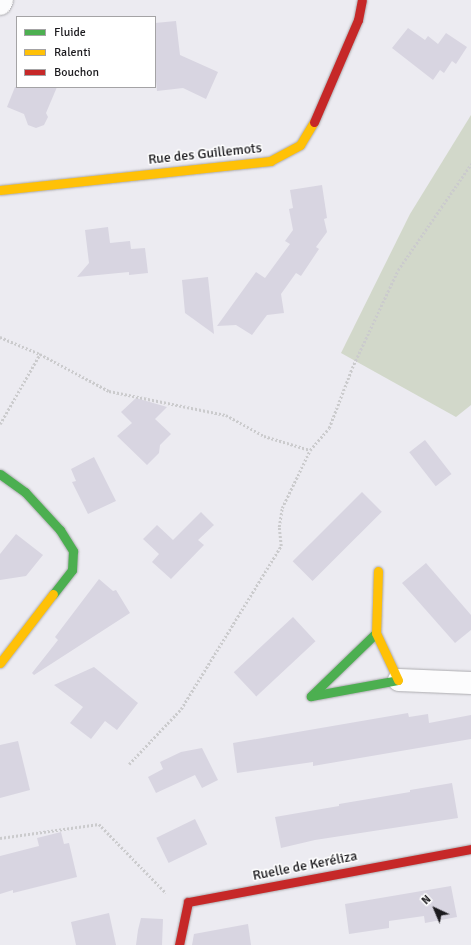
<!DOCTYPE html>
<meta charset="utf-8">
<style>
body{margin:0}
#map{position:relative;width:471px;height:945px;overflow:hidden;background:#ecebf1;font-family:Signika,sans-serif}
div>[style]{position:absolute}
.green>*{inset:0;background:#d2d8ca}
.building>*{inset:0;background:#d8d5e1;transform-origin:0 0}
.path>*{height:2.5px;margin-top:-1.25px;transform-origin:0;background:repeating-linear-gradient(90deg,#cbcbcd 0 2px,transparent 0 4px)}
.roads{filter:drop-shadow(0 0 1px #acabaf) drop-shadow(0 0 1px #acabaf)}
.street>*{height:22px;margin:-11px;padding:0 11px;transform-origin:11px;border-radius:11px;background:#fcfcfd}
.fast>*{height:9px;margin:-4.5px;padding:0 4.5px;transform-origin:4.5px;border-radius:4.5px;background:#4caf50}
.slow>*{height:9px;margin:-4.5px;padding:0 4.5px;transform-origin:4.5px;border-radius:4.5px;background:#ffc107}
.jam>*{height:9px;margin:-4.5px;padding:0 4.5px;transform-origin:4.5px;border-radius:4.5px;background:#c62828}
span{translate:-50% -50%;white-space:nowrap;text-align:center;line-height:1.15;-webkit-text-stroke:3px #fff;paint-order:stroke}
.street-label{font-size:14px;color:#1b1a1e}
.legend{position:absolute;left:16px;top:16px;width:140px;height:72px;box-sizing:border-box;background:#fff;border:1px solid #a4a3a5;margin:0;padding:5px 7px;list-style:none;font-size:12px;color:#1b1a1e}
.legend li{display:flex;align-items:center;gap:8px;height:20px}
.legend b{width:20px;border:1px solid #a4a3a5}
.north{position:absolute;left:415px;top:889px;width:40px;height:40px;-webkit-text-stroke:3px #fff;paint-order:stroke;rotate:316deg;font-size:11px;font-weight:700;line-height:16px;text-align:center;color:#1b1a1e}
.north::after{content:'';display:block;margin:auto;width:14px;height:18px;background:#1b1a1e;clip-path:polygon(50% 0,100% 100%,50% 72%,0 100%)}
</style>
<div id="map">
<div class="green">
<i style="clip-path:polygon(471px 115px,471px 405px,456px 417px,341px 353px,410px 214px)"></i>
</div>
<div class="building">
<i style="clip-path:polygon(176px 21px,180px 55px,218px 72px,206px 99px,183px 88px,157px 91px,155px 71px,155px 23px)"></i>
<i style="clip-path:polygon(408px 28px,425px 40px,428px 36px,438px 44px,446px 33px,467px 47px,456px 64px,452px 61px,444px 73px,440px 70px,433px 80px,392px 48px)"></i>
<i style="clip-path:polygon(15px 87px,57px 87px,46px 113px,48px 117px,44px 125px,36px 128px,28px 125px,24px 114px,7px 107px)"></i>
<i style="clip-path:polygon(322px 185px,327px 218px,324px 219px,327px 232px,316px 247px,319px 249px,301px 276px,296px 273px,281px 294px,284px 313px,267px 315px,252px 335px,236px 325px,217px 326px,256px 272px,265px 278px,290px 244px,285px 241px,293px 230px,289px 209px,293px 208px,290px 190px)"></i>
<i style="clip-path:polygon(108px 227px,110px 243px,130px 241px,131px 249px,145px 248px,148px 273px,129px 275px,129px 272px,77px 277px,89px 263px,85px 230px)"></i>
<i style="clip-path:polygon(208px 277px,214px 334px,185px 313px,182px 280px)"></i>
<i style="clip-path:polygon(136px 398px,167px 407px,155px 419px,171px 434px,160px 445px,159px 453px,147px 465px,117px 436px,132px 423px,121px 412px)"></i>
<i style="left:425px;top:440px;width:43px;height:20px;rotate:52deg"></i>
<i style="clip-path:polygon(94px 457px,116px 501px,88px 514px,72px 482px,76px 481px,71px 469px)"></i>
<i style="left:362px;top:492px;width:28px;height:98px;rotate:45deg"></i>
<i style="clip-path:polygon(201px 512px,214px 525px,198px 540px,204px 545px,171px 579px,152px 562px,159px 554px,143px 539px,157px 525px,173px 540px)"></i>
<i style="clip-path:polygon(16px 534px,43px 555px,26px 576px,0 580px,0 554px)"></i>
<i style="clip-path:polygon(426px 563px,471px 615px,471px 630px,455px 643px,402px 583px)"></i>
<i style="clip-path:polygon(99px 579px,113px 591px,116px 590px,130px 613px,34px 675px,32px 673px,58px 640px,55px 637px)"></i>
<i style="left:293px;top:617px;width:33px;height:81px;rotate:47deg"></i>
<i style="clip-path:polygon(94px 667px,138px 703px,117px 730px,105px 721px,91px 739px,70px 723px,83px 707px,54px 685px)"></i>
<i style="clip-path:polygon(408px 713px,409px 717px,428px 714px,429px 723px,471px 715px,471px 739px,313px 766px,313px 762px,237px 773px,233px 743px)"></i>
<i style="clip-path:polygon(18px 741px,30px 790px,0 798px,0 745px)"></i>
<i style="clip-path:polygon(202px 748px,218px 780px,202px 788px,195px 775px,156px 793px,148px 777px,163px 769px,160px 762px,181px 752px)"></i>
<i style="clip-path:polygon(452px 783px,458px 818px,315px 840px,281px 848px,275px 817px,339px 806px,339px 804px,410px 792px,410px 790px)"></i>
<i style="left:195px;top:819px;width:28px;height:43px;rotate:64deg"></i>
<i style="clip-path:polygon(61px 832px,64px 844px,69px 843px,77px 877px,13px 893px,13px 890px,0 894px,0 856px,39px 846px,37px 838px)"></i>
<i style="clip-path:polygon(451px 886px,457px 917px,425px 923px,424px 916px,389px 921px,389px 928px,349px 934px,345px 904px)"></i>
<i style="clip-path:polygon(109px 913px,116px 945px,76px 945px,71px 922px)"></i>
<i style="clip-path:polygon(141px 918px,163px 919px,162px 945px,136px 945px,138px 930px)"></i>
<i style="clip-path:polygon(248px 924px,251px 945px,192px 945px,194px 934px)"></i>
</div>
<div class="path">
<i style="left:0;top:337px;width:43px;rotate:23deg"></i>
<i style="left:0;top:424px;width:81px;rotate:-60.3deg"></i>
<i style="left:40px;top:354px;width:78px;rotate:28.2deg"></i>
<i style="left:109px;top:391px;width:119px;rotate:11.6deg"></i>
<i style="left:226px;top:415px;width:43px;rotate:28.9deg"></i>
<i style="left:264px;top:436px;width:48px;rotate:16.9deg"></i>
<i style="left:129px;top:764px;width:76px;rotate:-46.6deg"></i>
<i style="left:181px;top:709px;width:191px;rotate:-58.5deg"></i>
<i style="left:281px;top:546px;width:19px;rotate:-96deg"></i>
<i style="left:279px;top:527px;width:19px;rotate:-81deg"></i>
<i style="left:282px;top:508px;width:64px;rotate:-64.2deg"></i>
<i style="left:310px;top:450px;width:29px;rotate:-49deg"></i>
<i style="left:329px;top:428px;width:64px;rotate:-69deg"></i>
<i style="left:352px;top:368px;width:108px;rotate:-64.9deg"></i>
<i style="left:398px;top:270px;width:129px;rotate:-55.4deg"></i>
<i style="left:0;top:838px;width:100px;rotate:-8deg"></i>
<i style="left:99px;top:824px;width:96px;rotate:45.8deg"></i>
</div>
<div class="roads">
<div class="street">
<i style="left:0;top:4px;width:4px;rotate:-63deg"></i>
<i style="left:399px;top:680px;width:72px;rotate:2.4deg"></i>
</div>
<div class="fast">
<i style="left:0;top:474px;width:31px;rotate:36deg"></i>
<i style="left:25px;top:492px;width:52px;rotate:47.4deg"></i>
<i style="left:60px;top:530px;width:25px;rotate:58deg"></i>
<i style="left:73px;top:551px;width:19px;rotate:93deg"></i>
<i style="left:72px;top:570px;width:31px;rotate:128deg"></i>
<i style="left:376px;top:633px;width:91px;rotate:135.9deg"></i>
<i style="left:311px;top:696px;width:88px;rotate:-10.4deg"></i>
</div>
<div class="slow">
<i style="left:0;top:190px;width:272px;rotate:-6.1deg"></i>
<i style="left:270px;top:161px;width:34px;rotate:-28deg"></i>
<i style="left:300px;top:145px;width:27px;rotate:-59deg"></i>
<i style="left:378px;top:571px;width:62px;rotate:91.8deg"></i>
<i style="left:376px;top:633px;width:52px;rotate:64.9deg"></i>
<i style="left:0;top:663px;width:87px;rotate:-52.5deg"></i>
</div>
<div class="jam">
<i style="left:314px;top:122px;width:111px;rotate:-66.7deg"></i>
<i style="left:358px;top:20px;width:20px;rotate:-79deg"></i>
<i style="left:179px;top:945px;width:44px;rotate:-78.2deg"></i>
<i style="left:188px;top:902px;width:288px;rotate:-10.6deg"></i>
</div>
</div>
<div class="street-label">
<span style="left:205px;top:154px;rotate:-6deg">Rue des Guillemots</span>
<span style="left:305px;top:866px;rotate:-11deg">Ruelle de Keréliza</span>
</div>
<ul class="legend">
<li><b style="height:5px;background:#4caf50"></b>Fluide</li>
<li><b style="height:5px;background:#ffc107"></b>Ralenti</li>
<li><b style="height:5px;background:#c62828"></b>Bouchon</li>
</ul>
<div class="north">N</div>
</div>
